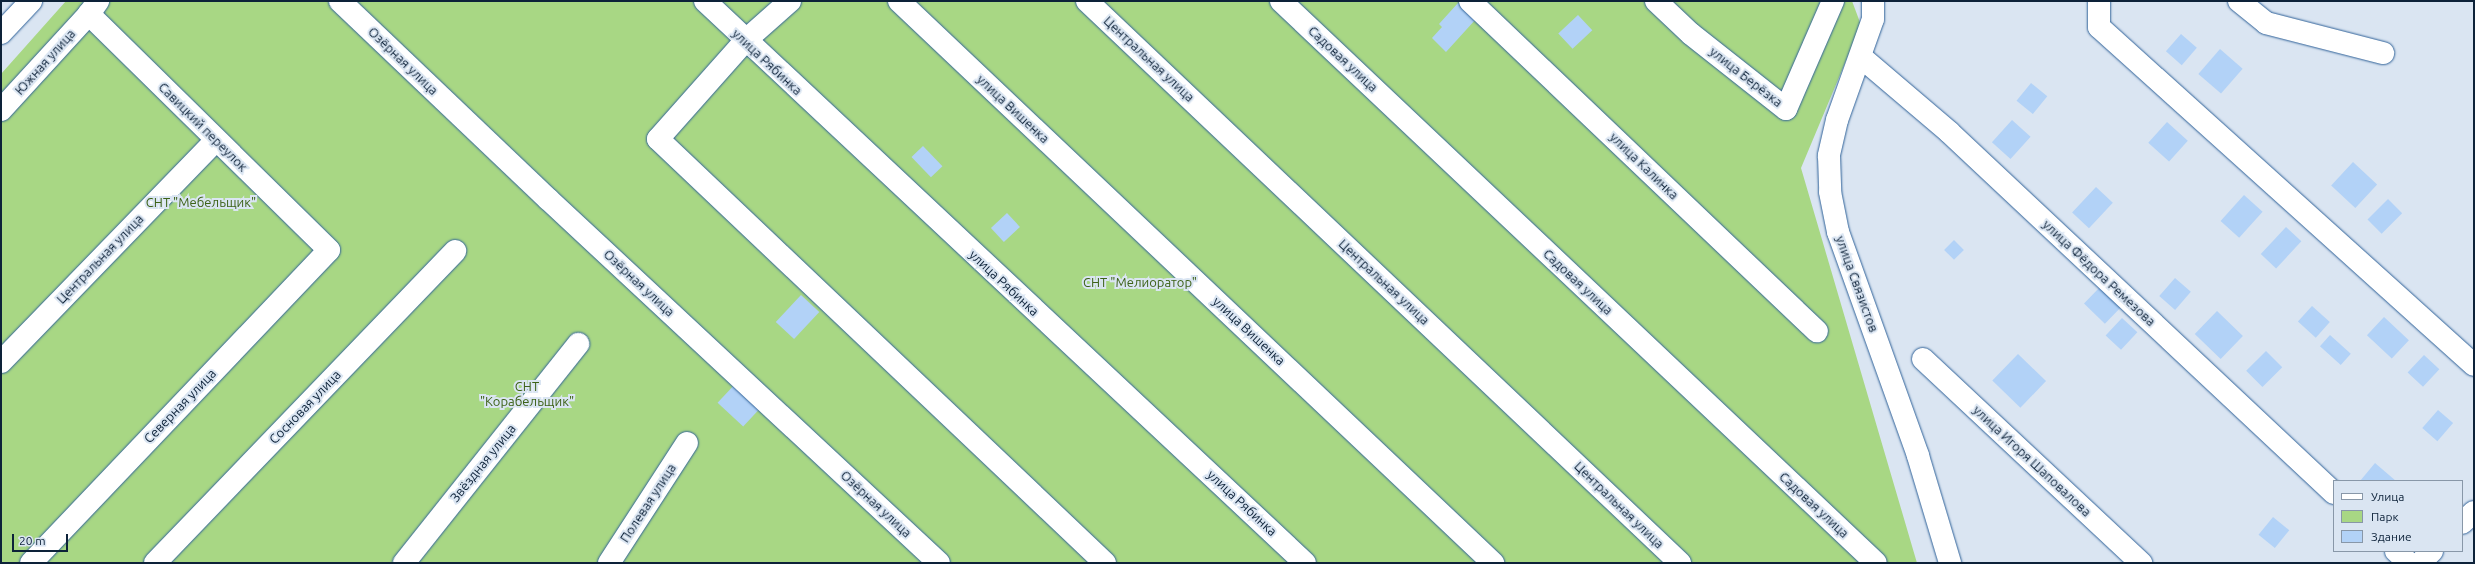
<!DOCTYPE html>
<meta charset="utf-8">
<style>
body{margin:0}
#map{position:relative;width:2475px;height:564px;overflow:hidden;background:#dae5f2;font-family:Ubuntu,sans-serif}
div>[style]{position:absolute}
.green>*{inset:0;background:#a8d784}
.building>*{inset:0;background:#b2d2f7;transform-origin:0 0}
.roads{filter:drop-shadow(0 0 1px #306299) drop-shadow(0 0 1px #306299)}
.minor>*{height:22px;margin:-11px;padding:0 11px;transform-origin:11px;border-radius:11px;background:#fff}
span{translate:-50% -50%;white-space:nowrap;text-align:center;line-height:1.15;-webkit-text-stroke:4px #dae5f2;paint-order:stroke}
.street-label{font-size:13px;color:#0d2239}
.park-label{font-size:13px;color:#3d6218}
.frame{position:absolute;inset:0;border:2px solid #0d2239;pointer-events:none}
.legend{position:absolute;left:2333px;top:480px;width:130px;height:72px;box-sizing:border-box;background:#dae5f2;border:1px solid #8897a8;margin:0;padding:5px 7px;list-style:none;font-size:12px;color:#0d2239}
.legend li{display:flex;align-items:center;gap:8px;height:20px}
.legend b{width:20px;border:1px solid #8897a8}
.scale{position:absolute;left:12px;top:534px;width:56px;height:18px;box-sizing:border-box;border:2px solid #0d2239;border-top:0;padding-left:5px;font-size:12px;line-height:14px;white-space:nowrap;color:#0d2239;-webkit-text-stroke:3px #dae5f2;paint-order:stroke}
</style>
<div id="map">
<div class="green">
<i style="clip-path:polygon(66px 1px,1852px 1px,1861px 25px,1801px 168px,1917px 563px,1px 563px,1px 74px)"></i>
</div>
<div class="building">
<i style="clip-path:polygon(1458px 3px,1476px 19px,1446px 52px,1432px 38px,1442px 27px,1439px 24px)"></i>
<i style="left:1578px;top:15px;width:21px;height:27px;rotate:47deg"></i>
<i style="left:2181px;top:34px;width:21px;height:23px;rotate:41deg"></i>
<i style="left:2220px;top:49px;width:30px;height:33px;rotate:41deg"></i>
<i style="left:2031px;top:83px;width:21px;height:23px;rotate:39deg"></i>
<i style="left:2012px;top:120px;width:25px;height:30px;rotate:42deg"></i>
<i style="left:2167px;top:122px;width:28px;height:28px;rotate:42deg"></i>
<i style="left:923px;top:146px;width:28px;height:16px;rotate:46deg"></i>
<i style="left:2353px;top:162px;width:33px;height:32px;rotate:43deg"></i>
<i style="left:2096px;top:187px;width:23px;height:35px;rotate:43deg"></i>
<i style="left:2244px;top:195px;width:25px;height:35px;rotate:42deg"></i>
<i style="left:2388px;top:199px;width:20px;height:29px;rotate:45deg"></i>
<i style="left:1007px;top:213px;width:19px;height:22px;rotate:47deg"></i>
<i style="left:2286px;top:227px;width:21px;height:37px;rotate:43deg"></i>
<i style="left:1954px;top:240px;width:14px;height:14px;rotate:45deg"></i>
<i style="left:2175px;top:278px;width:21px;height:24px;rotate:41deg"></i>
<i style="left:2100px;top:287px;width:29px;height:23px;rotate:44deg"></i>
<i style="left:801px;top:295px;width:25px;height:37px;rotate:43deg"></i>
<i style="left:2312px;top:306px;width:24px;height:21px;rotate:42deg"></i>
<i style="left:2217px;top:311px;width:36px;height:32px;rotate:44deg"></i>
<i style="left:2384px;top:317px;width:34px;height:25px;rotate:43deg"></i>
<i style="left:2122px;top:318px;width:21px;height:24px;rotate:43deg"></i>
<i style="left:2330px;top:335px;width:28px;height:15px;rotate:42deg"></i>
<i style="left:2266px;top:351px;width:23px;height:28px;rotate:45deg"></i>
<i style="left:2018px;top:354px;width:39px;height:37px;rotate:44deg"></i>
<i style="left:2424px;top:355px;width:21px;height:24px;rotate:43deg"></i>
<i style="left:736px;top:383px;width:35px;height:27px;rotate:43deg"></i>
<i style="left:2438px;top:410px;width:20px;height:24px;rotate:41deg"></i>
<i style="clip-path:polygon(2375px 463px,2396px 481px,2360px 481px)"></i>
<i style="left:2273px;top:517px;width:21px;height:23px;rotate:39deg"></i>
</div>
<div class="roads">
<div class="minor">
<i style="left:340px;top:1px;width:287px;rotate:43.6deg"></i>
<i style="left:548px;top:199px;width:534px;rotate:42.95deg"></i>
<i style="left:705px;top:1px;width:822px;rotate:43.13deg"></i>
<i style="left:790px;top:1px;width:60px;rotate:138.4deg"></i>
<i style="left:745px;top:41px;width:131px;rotate:131.6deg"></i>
<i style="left:658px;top:139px;width:616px;rotate:43.49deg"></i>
<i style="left:899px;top:1px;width:818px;rotate:43.41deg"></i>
<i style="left:1087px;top:1px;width:817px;rotate:43.46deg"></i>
<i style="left:1281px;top:1px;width:818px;rotate:43.37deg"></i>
<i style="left:1470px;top:1px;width:479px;rotate:43.6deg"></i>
<i style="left:1656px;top:1px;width:48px;rotate:43.3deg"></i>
<i style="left:1691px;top:34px;width:121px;rotate:38.3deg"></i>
<i style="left:1786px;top:109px;width:118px;rotate:-66.5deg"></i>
<i style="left:1873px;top:1px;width:18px;rotate:90deg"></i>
<i style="left:1873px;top:19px;width:107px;rotate:109.6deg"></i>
<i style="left:1837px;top:120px;width:37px;rotate:103deg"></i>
<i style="left:1829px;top:156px;width:36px;rotate:88deg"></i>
<i style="left:1830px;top:192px;width:41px;rotate:78.7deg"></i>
<i style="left:1838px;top:232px;width:238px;rotate:70.3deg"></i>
<i style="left:1918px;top:456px;width:112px;rotate:73.3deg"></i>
<i style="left:2099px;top:1px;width:26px;rotate:90deg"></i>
<i style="left:2099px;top:27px;width:505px;rotate:42.03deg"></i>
<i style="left:2239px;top:1px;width:35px;rotate:39deg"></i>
<i style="left:2266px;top:23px;width:121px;rotate:14.4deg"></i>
<i style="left:1px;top:33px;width:44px;rotate:-46.8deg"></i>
<i style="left:1861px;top:57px;width:116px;rotate:40.4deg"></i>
<i style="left:1949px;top:132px;width:528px;rotate:43.16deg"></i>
<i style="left:1px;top:110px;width:130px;rotate:-47.5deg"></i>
<i style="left:1923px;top:359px;width:299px;rotate:43.1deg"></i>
<i style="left:1px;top:362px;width:309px;rotate:-45.9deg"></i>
<i style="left:2462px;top:523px;width:16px;rotate:-43deg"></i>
<i style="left:2396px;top:551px;width:18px;rotate:43deg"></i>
<i style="left:31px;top:563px;width:432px;rotate:-46.4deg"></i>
<i style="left:329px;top:250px;width:337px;rotate:-135.5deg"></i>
<i style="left:89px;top:14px;width:16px;rotate:-55deg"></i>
<i style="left:155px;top:563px;width:433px;rotate:-46.1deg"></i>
<i style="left:404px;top:563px;width:280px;rotate:-51.5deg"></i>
<i style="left:609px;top:563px;width:143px;rotate:-57deg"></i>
<i style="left:2420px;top:563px;width:17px;rotate:-45deg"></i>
</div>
</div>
<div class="street-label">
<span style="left:1149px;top:59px;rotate:43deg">Центральная улица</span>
<span style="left:1343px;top:59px;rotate:43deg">Садовая улица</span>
<span style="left:403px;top:61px;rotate:44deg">Озёрная улица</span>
<span style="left:45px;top:62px;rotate:-48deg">Южная улица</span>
<span style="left:767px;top:62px;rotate:43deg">улица Рябинка</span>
<span style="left:1746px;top:77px;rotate:38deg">улица Берёзка</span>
<span style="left:1013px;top:109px;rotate:43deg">улица Вишенка</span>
<span style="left:203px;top:127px;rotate:45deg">Савицкий переулок</span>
<span style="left:1644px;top:166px;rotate:44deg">улица Калинка</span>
<span style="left:100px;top:259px;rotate:-46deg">Центральная улица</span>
<span style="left:2099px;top:273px;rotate:43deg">улица Фёдора Ремезова</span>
<span style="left:1384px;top:282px;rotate:43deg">Центральная улица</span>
<span style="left:1578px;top:282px;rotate:43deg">Садовая улица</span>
<span style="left:639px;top:283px;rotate:43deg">Озёрная улица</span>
<span style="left:1004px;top:283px;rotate:43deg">улица Рябинка</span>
<span style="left:1857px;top:284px;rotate:70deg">улица Связистов</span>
<span style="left:1249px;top:331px;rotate:43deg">улица Вишенка</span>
<span style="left:180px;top:406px;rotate:-46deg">Северная улица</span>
<span style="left:305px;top:407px;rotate:-46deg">Сосновая улица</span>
<span style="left:2032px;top:461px;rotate:43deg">улица Игоря Шаповалова</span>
<span style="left:483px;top:463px;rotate:-51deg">Звёздная улица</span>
<span style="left:648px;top:503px;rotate:-57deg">Полевая улица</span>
<span style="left:1242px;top:503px;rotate:43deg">улица Рябинка</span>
<span style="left:876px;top:504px;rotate:43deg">Озёрная улица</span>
<span style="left:1619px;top:505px;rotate:44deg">Центральная улица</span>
<span style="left:1814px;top:505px;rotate:43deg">Садовая улица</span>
</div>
<div class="park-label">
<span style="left:201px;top:202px">СНТ "Мебельщик"</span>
<span style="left:1140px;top:282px">СНТ "Мелиоратор"</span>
<span style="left:527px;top:394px">СНТ<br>"Корабельщик"</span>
</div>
<div class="frame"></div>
<ul class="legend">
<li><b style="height:5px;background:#fff"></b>Улица</li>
<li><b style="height:11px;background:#a8d784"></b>Парк</li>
<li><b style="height:11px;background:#b2d2f7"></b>Здание</li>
</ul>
<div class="scale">20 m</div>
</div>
